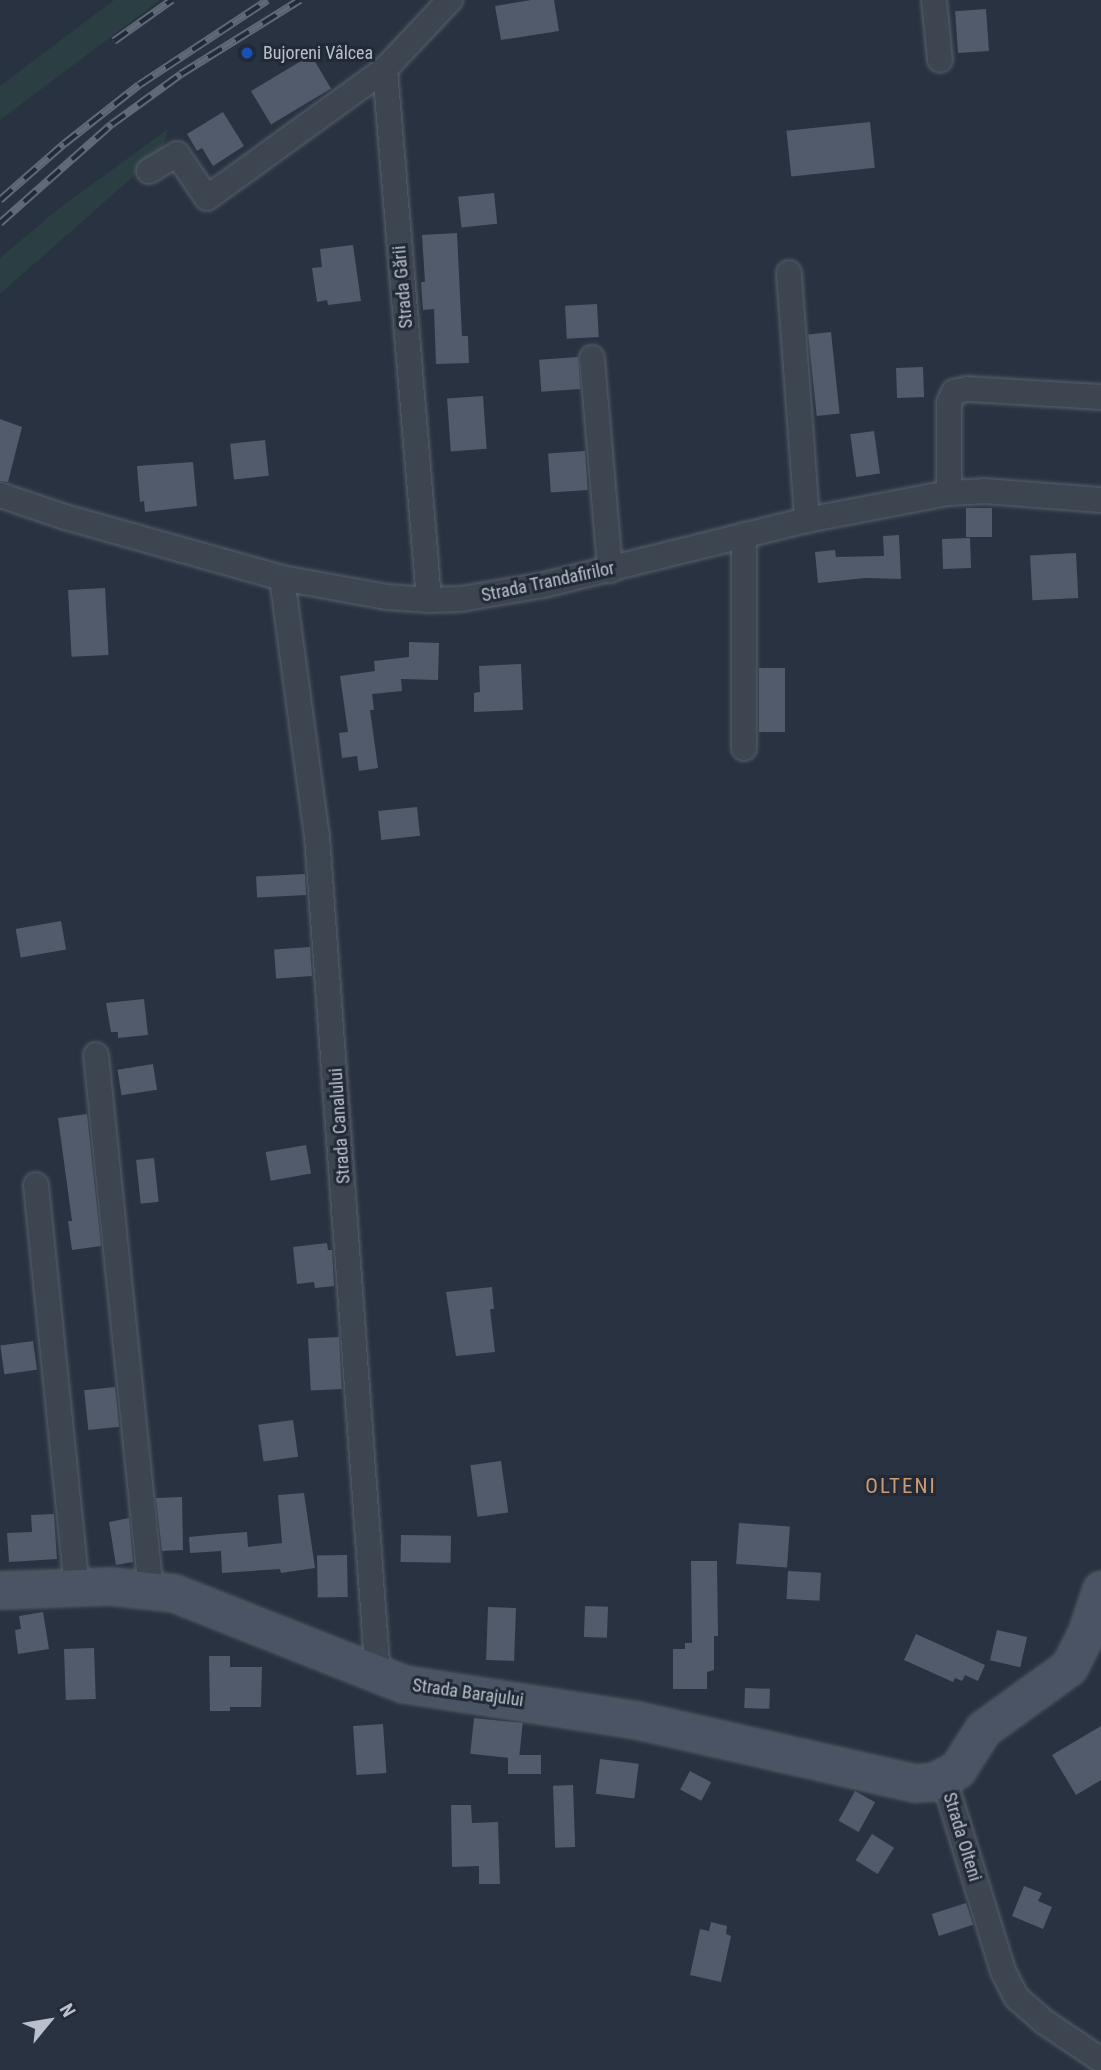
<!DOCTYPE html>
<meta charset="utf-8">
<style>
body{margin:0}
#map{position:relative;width:1101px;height:2070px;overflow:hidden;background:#293241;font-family:"Roboto Condensed",sans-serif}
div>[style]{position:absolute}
.green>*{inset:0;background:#2b3f42}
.building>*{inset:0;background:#525b6c;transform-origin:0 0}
.roads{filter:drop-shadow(0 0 2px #58606b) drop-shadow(0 0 2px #58606b)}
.street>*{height:24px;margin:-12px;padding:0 12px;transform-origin:12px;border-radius:12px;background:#3d4551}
.secondary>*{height:35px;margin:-17.5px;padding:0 17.5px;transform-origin:17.5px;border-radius:17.5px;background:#4b5464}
.rail>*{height:8px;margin-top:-4px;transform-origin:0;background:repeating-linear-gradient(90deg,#212a36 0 16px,#5f6977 0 32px);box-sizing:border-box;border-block:2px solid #5f6977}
.dots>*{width:19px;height:19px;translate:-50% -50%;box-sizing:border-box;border:4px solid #212a36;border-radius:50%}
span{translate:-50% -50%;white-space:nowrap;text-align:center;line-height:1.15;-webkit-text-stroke:6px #212a36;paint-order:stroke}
.poi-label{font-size:18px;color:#bac0cb}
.left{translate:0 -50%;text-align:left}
.street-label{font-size:18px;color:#bac0cb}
.quarter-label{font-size:21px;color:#cf9c71;letter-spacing:2px}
.north{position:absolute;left:14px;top:1986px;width:70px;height:70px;-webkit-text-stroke:5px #212a36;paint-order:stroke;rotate:60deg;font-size:19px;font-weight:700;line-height:28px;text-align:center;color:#bac0cb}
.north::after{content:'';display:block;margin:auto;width:24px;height:32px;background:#bac0cb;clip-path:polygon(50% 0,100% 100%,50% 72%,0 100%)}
</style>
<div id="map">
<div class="green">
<i style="clip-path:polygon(114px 0,160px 0,0 120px,0 86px)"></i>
<i style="clip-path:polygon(168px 129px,162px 151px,0 294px,0 258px,57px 210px)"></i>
</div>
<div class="building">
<i style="clip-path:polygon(531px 0,554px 0,559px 31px,501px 40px,495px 6px)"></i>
<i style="left:986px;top:9px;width:42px;height:31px;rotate:86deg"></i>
<i style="left:311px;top:55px;width:39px;height:70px;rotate:59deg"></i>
<i style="clip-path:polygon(223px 112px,244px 146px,213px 166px,202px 148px,197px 151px,187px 134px)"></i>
<i style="left:870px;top:122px;width:46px;height:84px;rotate:84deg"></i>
<i style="left:494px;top:193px;width:31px;height:36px;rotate:84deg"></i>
<i style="clip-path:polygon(457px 233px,462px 336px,468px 336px,469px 363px,436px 364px,434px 309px,423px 310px,421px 282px,425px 282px,422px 235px)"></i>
<i style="clip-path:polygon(353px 245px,361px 301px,328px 305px,327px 300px,317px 302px,312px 268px,322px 267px,320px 249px)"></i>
<i style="left:597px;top:304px;width:33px;height:32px;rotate:87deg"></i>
<i style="left:831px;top:332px;width:82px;height:23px;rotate:84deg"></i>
<i style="left:578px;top:357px;width:32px;height:39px;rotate:86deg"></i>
<i style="left:923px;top:367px;width:30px;height:27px;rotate:88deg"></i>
<i style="left:483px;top:396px;width:53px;height:36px;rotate:86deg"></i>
<i style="clip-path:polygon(0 419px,22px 427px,8px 482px,0 481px)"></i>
<i style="left:874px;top:431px;width:43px;height:24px;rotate:82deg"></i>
<i style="left:265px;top:440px;width:36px;height:35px;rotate:84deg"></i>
<i style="left:585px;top:451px;width:39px;height:37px;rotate:86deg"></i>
<i style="clip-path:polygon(193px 462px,197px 506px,145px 512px,144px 501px,140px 502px,137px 466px)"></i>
<i style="left:966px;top:508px;width:26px;height:29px"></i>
<i style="clip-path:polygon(899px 535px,901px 579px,865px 578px,818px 583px,815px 552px,835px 550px,836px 557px,884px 556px,883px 536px)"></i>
<i style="left:970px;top:538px;width:30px;height:28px;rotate:88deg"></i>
<i style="left:1076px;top:553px;width:45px;height:46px;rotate:87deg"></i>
<i style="left:105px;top:588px;width:67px;height:37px;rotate:87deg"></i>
<i style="clip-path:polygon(409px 642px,439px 643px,438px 680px,401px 679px,402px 691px,372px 694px,374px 710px,370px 710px,378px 768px,359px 771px,357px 756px,342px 758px,339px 733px,348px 732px,340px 676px,375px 671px,374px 661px,409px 657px)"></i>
<i style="clip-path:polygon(521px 664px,523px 710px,474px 712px,474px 693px,480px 692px,479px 666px)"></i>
<i style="left:759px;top:668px;width:26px;height:64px"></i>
<i style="left:417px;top:807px;width:29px;height:39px;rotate:84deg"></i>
<i style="left:305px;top:874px;width:21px;height:49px;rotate:87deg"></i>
<i style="left:61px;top:921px;width:29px;height:46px;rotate:80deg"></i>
<i style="left:310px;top:947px;width:29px;height:36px;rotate:86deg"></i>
<i style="clip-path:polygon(144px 999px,148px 1035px,118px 1038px,118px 1032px,111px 1032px,106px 1003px)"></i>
<i style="left:153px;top:1064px;width:26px;height:36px;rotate:81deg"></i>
<i style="clip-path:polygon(87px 1114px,101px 1246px,72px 1250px,68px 1221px,72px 1221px,58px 1118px)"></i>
<i style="left:306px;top:1145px;width:29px;height:41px;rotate:80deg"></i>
<i style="left:154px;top:1158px;width:44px;height:18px;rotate:84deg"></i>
<i style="clip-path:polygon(327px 1243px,328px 1250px,332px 1250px,334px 1286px,315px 1288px,314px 1282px,297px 1284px,293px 1247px)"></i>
<i style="clip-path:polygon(492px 1287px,494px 1309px,490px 1309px,495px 1352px,456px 1356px,446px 1292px)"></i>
<i style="left:339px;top:1337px;width:52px;height:31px;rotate:87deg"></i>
<i style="left:33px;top:1341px;width:29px;height:33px;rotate:82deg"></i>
<i style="left:115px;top:1387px;width:40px;height:31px;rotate:84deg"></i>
<i style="left:293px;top:1420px;width:37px;height:35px;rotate:82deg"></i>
<i style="left:501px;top:1461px;width:52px;height:31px;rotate:82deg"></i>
<i style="clip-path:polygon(304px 1493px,315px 1568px,281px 1573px,280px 1569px,222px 1573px,221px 1551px,190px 1553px,189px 1537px,220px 1534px,247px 1532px,248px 1547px,282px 1543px,278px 1495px)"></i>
<i style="clip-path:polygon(182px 1497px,183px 1550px,162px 1551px,156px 1498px)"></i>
<i style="clip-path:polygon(54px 1514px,57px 1559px,9px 1562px,7px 1533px,32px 1532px,31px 1515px)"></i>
<i style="clip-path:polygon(129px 1518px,133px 1562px,116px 1565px,109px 1522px)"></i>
<i style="left:739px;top:1523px;width:51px;height:41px;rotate:4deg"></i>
<i style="left:401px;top:1535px;width:50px;height:27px;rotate:1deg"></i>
<i style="left:347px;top:1555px;width:42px;height:30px;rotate:89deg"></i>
<i style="clip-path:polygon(691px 1561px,717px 1561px,718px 1636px,714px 1636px,714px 1670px,707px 1672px,707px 1689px,673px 1689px,673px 1649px,685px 1649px,685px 1643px,692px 1643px)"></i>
<i style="left:788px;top:1571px;width:33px;height:28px;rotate:3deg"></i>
<i style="left:585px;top:1606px;width:23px;height:31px;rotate:2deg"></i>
<i style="left:488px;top:1607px;width:28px;height:53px;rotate:2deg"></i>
<i style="clip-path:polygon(43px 1612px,49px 1649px,18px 1654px,15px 1630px,21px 1629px,19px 1616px)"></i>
<i style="left:997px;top:1630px;width:31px;height:31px;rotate:13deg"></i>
<i style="clip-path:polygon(916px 1634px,985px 1665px,978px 1681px,965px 1675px,962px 1681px,955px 1678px,953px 1682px,904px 1660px)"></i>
<i style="left:94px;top:1648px;width:51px;height:30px;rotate:88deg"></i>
<i style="clip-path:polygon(209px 1656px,230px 1656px,230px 1667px,262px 1667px,261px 1707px,230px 1707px,230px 1711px,210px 1711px)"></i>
<i style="left:745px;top:1688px;width:25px;height:20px;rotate:2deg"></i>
<i style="left:474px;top:1718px;width:49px;height:36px;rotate:6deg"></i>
<i style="left:383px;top:1724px;width:49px;height:30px;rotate:86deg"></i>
<i style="clip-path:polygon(1101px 1726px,1101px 1780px,1076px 1795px,1052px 1755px)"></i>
<i style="left:508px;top:1755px;width:33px;height:19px"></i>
<i style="left:600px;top:1759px;width:39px;height:35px;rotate:7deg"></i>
<i style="left:690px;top:1771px;width:24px;height:21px;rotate:28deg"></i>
<i style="left:573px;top:1785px;width:62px;height:20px;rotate:88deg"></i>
<i style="left:855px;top:1791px;width:23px;height:34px;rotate:29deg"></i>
<i style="clip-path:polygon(451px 1805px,471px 1805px,472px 1823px,498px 1822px,500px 1884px,479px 1884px,479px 1866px,452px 1867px)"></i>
<i style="left:872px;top:1834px;width:26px;height:31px;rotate:32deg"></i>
<i style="clip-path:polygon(1024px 1886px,1042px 1893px,1038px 1901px,1052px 1907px,1043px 1929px,1012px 1916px)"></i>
<i style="left:966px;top:1903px;width:23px;height:36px;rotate:72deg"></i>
<i style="clip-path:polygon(711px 1922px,727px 1926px,726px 1934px,731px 1936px,721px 1982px,690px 1975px,700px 1929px,709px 1931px)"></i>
</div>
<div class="roads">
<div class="street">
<i style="left:934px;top:0;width:60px;rotate:84.3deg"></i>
<i style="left:149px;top:171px;width:33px;rotate:-31deg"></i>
<i style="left:177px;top:154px;width:53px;rotate:55.7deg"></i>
<i style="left:207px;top:198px;width:220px;rotate:-35.9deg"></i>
<i style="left:789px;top:273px;width:248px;rotate:85.8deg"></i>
<i style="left:592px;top:358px;width:213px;rotate:85.1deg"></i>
<i style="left:949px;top:493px;width:90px;rotate:-90deg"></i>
<i style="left:949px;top:403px;width:12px;rotate:-66deg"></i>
<i style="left:954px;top:392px;width:13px;rotate:-13deg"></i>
<i style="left:967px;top:389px;width:134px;rotate:3.4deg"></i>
<i style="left:0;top:495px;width:69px;rotate:18.7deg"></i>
<i style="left:65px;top:517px;width:225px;rotate:15.7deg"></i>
<i style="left:282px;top:578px;width:107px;rotate:10.3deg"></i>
<i style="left:387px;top:597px;width:42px;rotate:4.1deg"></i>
<i style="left:429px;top:600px;width:32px;rotate:-2deg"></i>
<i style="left:461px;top:599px;width:84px;rotate:-9.6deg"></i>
<i style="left:544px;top:585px;width:271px;rotate:-13.9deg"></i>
<i style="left:807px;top:520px;width:145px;rotate:-10.8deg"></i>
<i style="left:949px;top:493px;width:35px;rotate:-3deg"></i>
<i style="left:984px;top:491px;width:117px;rotate:4.4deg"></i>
<i style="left:282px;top:578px;width:260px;rotate:82.3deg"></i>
<i style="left:317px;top:836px;width:842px;rotate:85.85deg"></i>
<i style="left:429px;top:600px;width:533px;rotate:-94.74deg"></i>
<i style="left:385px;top:69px;width:95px;rotate:-46.7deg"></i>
<i style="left:744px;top:748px;width:213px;rotate:-90deg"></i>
<i style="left:96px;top:1055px;width:539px;rotate:84.14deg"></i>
<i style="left:36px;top:1185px;width:403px;rotate:84.2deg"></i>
<i style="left:944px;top:1779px;width:201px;rotate:72.9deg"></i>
<i style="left:1003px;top:1971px;width:30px;rotate:63deg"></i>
<i style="left:1017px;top:1998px;width:38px;rotate:41deg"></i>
<i style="left:1046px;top:2023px;width:66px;rotate:33.9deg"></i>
</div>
<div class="secondary">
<i style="left:0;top:1590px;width:110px;rotate:-2.1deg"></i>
<i style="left:110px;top:1586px;width:64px;rotate:6.2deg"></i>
<i style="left:174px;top:1593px;width:247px;rotate:21.6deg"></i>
<i style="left:404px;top:1684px;width:236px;rotate:8.8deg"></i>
<i style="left:637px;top:1720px;width:284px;rotate:12.8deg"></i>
<i style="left:914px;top:1783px;width:18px;rotate:-3deg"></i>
<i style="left:932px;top:1782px;width:28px;rotate:-26deg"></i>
<i style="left:957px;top:1770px;width:49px;rotate:-57.6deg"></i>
<i style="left:983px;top:1729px;width:106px;rotate:-35.8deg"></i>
<i style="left:1069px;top:1667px;width:37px;rotate:-63deg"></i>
<i style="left:1086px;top:1634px;width:47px;rotate:-71.6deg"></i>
</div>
</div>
<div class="rail">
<i style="left:114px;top:41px;width:71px;rotate:-35.3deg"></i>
<i style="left:0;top:200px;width:85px;rotate:-41.2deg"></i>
<i style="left:64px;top:144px;width:95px;rotate:-38.2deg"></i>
<i style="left:139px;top:85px;width:154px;rotate:-33.4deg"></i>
<i style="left:0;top:223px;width:149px;rotate:-41.5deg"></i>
<i style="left:112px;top:124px;width:85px;rotate:-35.9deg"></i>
<i style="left:181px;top:74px;width:140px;rotate:-31.9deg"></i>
</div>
<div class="dots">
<i style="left:247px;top:53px;background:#1a4fb4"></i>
</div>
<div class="poi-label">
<span class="left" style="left:263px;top:53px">Bujoreni Vâlcea</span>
</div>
<div class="street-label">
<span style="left:403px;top:287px;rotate:-95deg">Strada Gării</span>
<span style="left:548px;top:582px;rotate:-12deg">Strada Trandafirilor</span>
<span style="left:340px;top:1126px;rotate:-94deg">Strada Canalului</span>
<span style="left:468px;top:1693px;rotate:8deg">Strada Barajului</span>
<span style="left:962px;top:1837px;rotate:73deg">Strada Olteni</span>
</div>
<div class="quarter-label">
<span style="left:901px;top:1486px">OLTENI</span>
</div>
<div class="north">N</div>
</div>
